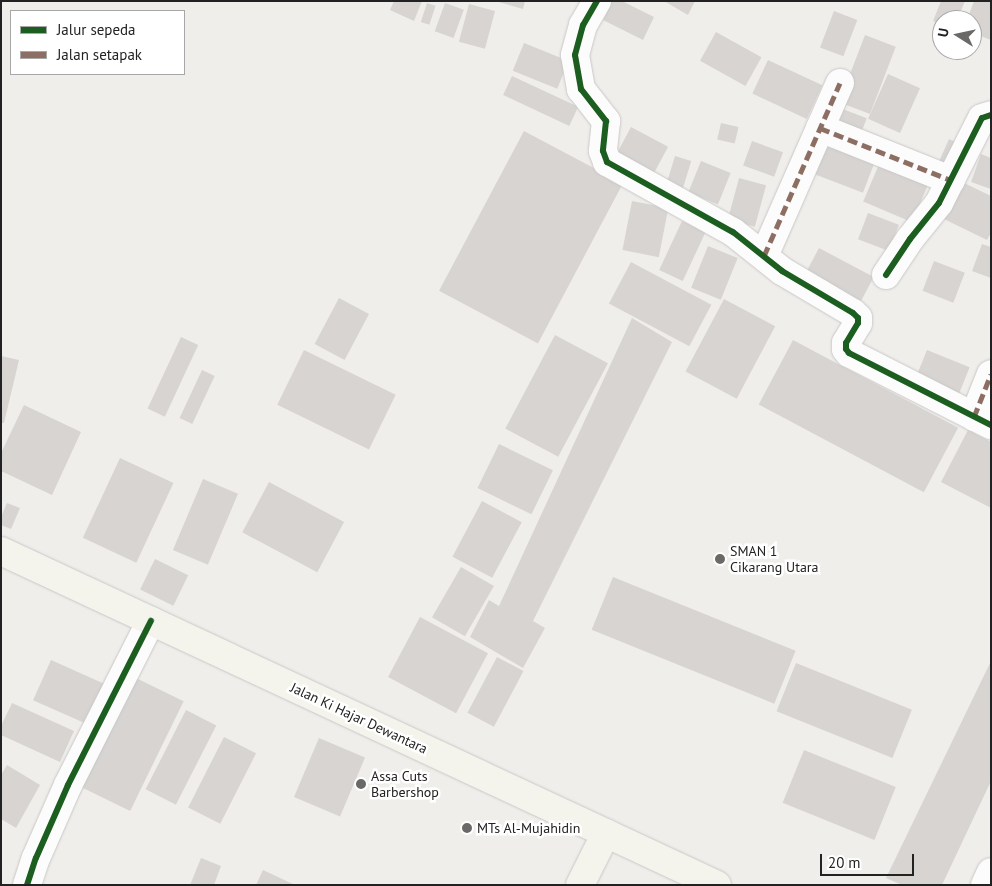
<!DOCTYPE html>
<style>
body{margin:0}
#map{position:relative;width:992px;height:886px;overflow:hidden;background:#f0eeeb;font-family:"PT Sans",sans-serif}
div>[style]{position:absolute}
.building>*{inset:0;background:#d7d4d2;transform-origin:0 0}
.roads{filter:drop-shadow(0 0 1px #c9c8c7) drop-shadow(0 0 1px #c9c8c7)}
.street>*{height:28px;margin:-14px;padding:0 14px;transform-origin:14px;border-radius:14px;background:#fdfcfc}
.secondary>*{height:28px;margin:-14px;padding:0 14px;transform-origin:14px;border-radius:14px;background:#f4f4ed}
.quiet>*{height:5px;margin-top:-2.5px;transform-origin:0;background:repeating-linear-gradient(90deg,#8d6e63 0 10px,transparent 0 15px)}
.cycleway>*{height:6px;margin:-3px;padding:0 3px;transform-origin:3px;border-radius:3px;background:#1b5e20}
.dots>*{width:14px;height:14px;translate:-50% -50%;box-sizing:border-box;border:2px solid #fff;border-radius:50%}
span{translate:-50% -50%;white-space:nowrap;text-align:center;line-height:1.15;-webkit-text-stroke:5px #fff;paint-order:stroke}
.poi-label{font-size:14px;color:#222}
.left{translate:0 -50%;text-align:left}
.street-label{font-size:14px;color:#222}
.frame{position:absolute;inset:0;border:2px solid #222;pointer-events:none}
.legend{position:absolute;left:10px;top:10px;width:175px;height:65px;box-sizing:border-box;background:#fff;border:1px solid #a7a7a7;margin:0;padding:6px 9px;list-style:none;font-size:15px;color:#222}
.legend li{display:flex;align-items:center;gap:10px;height:25px}
.legend b{width:25px;border:1px solid #a7a7a7}
.north{position:absolute;left:932px;top:10px;width:50px;height:50px;box-sizing:border-box;background:#fff;border:1px solid #a7a7a7;border-radius:50%;rotate:280deg;font-size:14px;font-weight:700;line-height:20px;text-align:center;color:#222}
.north::after{content:'';display:block;margin:auto;width:18px;height:22px;background:#6a6968;clip-path:polygon(50% 0,100% 100%,50% 72%,0 100%)}
.scale{position:absolute;left:820px;top:854px;width:94px;height:22px;box-sizing:border-box;border:2px solid #222;border-top:0;padding-left:6px;font-size:15px;line-height:18px;white-space:nowrap;color:#222;-webkit-text-stroke:4px #fff;paint-order:stroke}
</style>
<div id="map">
<div class="building">
<i style="clip-path:polygon(394px 1px,422px 1px,414px 21px,390px 10px)"></i>
<i style="clip-path:polygon(495px 1px,525px 1px,523px 9px)"></i>
<i style="clip-path:polygon(612px 1px,622px 1px,654px 17px,643px 40px,603px 20px)"></i>
<i style="clip-path:polygon(664px 1px,695px 1px,688px 15px)"></i>
<i style="clip-path:polygon(941px 1px,965px 1px,957px 20px,942px 20px,942px 25px,933px 21px)"></i>
<i style="clip-path:polygon(974px 1px,991px 1px,991px 40px,972px 33px,972px 20px,967px 20px)"></i>
<i style="left:427px;top:3px;width:9px;height:20px;rotate:18deg"></i>
<i style="left:445px;top:3px;width:20px;height:30px;rotate:20deg"></i>
<i style="left:469px;top:4px;width:27px;height:39px;rotate:15deg"></i>
<i style="left:834px;top:11px;width:25px;height:39px;rotate:21deg"></i>
<i style="left:716px;top:32px;width:52px;height:33px;rotate:29deg"></i>
<i style="left:865px;top:35px;width:33px;height:72px;rotate:21deg"></i>
<i style="left:524px;top:43px;width:48px;height:30px;rotate:22deg"></i>
<i style="left:768px;top:60px;width:60px;height:37px;rotate:25deg"></i>
<i style="left:888px;top:74px;width:35px;height:49px;rotate:24deg"></i>
<i style="left:512px;top:76px;width:73px;height:21px;rotate:25deg"></i>
<i style="left:835px;top:106px;width:34px;height:20px;rotate:21deg"></i>
<i style="left:721px;top:123px;width:18px;height:17px;rotate:13deg"></i>
<i style="left:631px;top:127px;width:42px;height:31px;rotate:28deg"></i>
<i style="left:524px;top:131px;width:112px;height:181px;rotate:28deg"></i>
<i style="left:949px;top:139px;width:12px;height:33px;rotate:24deg"></i>
<i style="left:752px;top:141px;width:33px;height:26px;rotate:20deg"></i>
<i style="left:826px;top:141px;width:53px;height:35px;rotate:21deg"></i>
<i style="clip-path:polygon(981px 154px,991px 158px,991px 189px,971px 182px)"></i>
<i style="left:675px;top:156px;width:17px;height:32px;rotate:17deg"></i>
<i style="left:701px;top:161px;width:32px;height:34px;rotate:22deg"></i>
<i style="left:880px;top:162px;width:53px;height:43px;rotate:23deg"></i>
<i style="left:739px;top:178px;width:28px;height:43px;rotate:15deg"></i>
<i style="clip-path:polygon(962px 182px,991px 196px,991px 233px,987px 240px,944px 219px)"></i>
<i style="left:632px;top:201px;width:37px;height:50px;rotate:11deg"></i>
<i style="left:868px;top:213px;width:33px;height:28px;rotate:21deg"></i>
<i style="left:682px;top:221px;width:26px;height:54px;rotate:25deg"></i>
<i style="clip-path:polygon(982px 244px,991px 247px,991px 278px,972px 271px)"></i>
<i style="left:708px;top:246px;width:32px;height:45px;rotate:22deg"></i>
<i style="left:819px;top:248px;width:62px;height:31px;rotate:28deg"></i>
<i style="left:934px;top:261px;width:33px;height:32px;rotate:21deg"></i>
<i style="left:631px;top:262px;width:91px;height:47px;rotate:28deg"></i>
<i style="left:339px;top:298px;width:34px;height:52px;rotate:28deg"></i>
<i style="left:724px;top:299px;width:58px;height:82px;rotate:28deg"></i>
<i style="clip-path:polygon(632px 318px,672px 342px,533px 621px,545px 628px,523px 668px,470px 637px,489px 600px,499px 606px)"></i>
<i style="left:555px;top:335px;width:60px;height:106px;rotate:28deg"></i>
<i style="left:181px;top:337px;width:19px;height:79px;rotate:25deg"></i>
<i style="left:793px;top:340px;width:187px;height:73px;rotate:28deg"></i>
<i style="left:304px;top:350px;width:102px;height:61px;rotate:26deg"></i>
<i style="left:927px;top:350px;width:46px;height:32px;rotate:22deg"></i>
<i style="clip-path:polygon(1px 356px,19px 360px,4px 423px,1px 423px)"></i>
<i style="left:202px;top:370px;width:14px;height:53px;rotate:25deg"></i>
<i style="clip-path:polygon(24px 405px,81px 432px,52px 495px,1px 471px,1px 453px)"></i>
<i style="clip-path:polygon(968px 430px,991px 442px,991px 508px,941px 482px)"></i>
<i style="left:499px;top:444px;width:60px;height:49px;rotate:26deg"></i>
<i style="left:120px;top:458px;width:59px;height:88px;rotate:25deg"></i>
<i style="left:203px;top:479px;width:38px;height:77px;rotate:23deg"></i>
<i style="left:269px;top:482px;width:85px;height:57px;rotate:28deg"></i>
<i style="left:482px;top:501px;width:45px;height:63px;rotate:28deg"></i>
<i style="clip-path:polygon(7px 503px,20px 508px,11px 529px,1px 525px,1px 517px)"></i>
<i style="left:155px;top:559px;width:37px;height:34px;rotate:26deg"></i>
<i style="left:461px;top:567px;width:38px;height:58px;rotate:30deg"></i>
<i style="left:613px;top:577px;width:197px;height:57px;rotate:22deg"></i>
<i style="left:420px;top:617px;width:77px;height:68px;rotate:28deg"></i>
<i style="left:497px;top:657px;width:30px;height:63px;rotate:28deg"></i>
<i style="left:51px;top:660px;width:60px;height:44px;rotate:24deg"></i>
<i style="clip-path:polygon(991px 661px,991px 781px,942px 885px,902px 885px,886px 878px)"></i>
<i style="left:796px;top:663px;width:125px;height:52px;rotate:22deg"></i>
<i style="left:136px;top:678px;width:53px;height:122px;rotate:26deg"></i>
<i style="clip-path:polygon(12px 703px,74px 731px,60px 762px,1px 735px,1px 726px)"></i>
<i style="left:186px;top:710px;width:34px;height:89px;rotate:27deg"></i>
<i style="left:224px;top:737px;width:36px;height:79px;rotate:27deg"></i>
<i style="left:319px;top:738px;width:50px;height:64px;rotate:23deg"></i>
<i style="left:804px;top:750px;width:99px;height:57px;rotate:22deg"></i>
<i style="clip-path:polygon(7px 765px,40px 785px,16px 828px,1px 819px,1px 775px)"></i>
<i style="clip-path:polygon(201px 858px,221px 866px,214px 885px,190px 885px)"></i>
<i style="clip-path:polygon(263px 870px,295px 885px,256px 885px)"></i>
</div>
<div class="roads">
<div class="street">
<i style="left:597px;top:1px;width:28px;rotate:120deg"></i>
<i style="left:583px;top:25px;width:31px;rotate:105deg"></i>
<i style="left:575px;top:55px;width:35px;rotate:80deg"></i>
<i style="left:581px;top:89px;width:41px;rotate:52deg"></i>
<i style="left:606px;top:121px;width:30px;rotate:96deg"></i>
<i style="left:603px;top:151px;width:12px;rotate:70deg"></i>
<i style="left:607px;top:162px;width:144px;rotate:29.1deg"></i>
<i style="left:733px;top:232px;width:63px;rotate:38.5deg"></i>
<i style="left:782px;top:271px;width:82px;rotate:30.6deg"></i>
<i style="left:853px;top:313px;width:7px;rotate:45deg"></i>
<i style="left:858px;top:318px;width:5px;rotate:90deg"></i>
<i style="left:858px;top:323px;width:23px;rotate:121deg"></i>
<i style="left:846px;top:343px;width:6px;rotate:90deg"></i>
<i style="left:846px;top:349px;width:5px;rotate:53deg"></i>
<i style="left:849px;top:353px;width:159px;rotate:26.9deg"></i>
<i style="left:820px;top:128px;width:141px;rotate:21.7deg"></i>
<i style="left:764px;top:256px;width:189px;rotate:-66.3deg"></i>
<i style="left:886px;top:275px;width:43px;rotate:-56.3deg"></i>
<i style="left:910px;top:239px;width:46px;rotate:-51.1deg"></i>
<i style="left:939px;top:203px;width:95px;rotate:-63.2deg"></i>
<i style="left:982px;top:118px;width:9px;rotate:-18deg"></i>
<i style="left:974px;top:417px;width:46px;rotate:-68.4deg"></i>
<i style="left:27px;top:885px;width:28px;rotate:-72deg"></i>
<i style="left:36px;top:858px;width:80px;rotate:-66.3deg"></i>
<i style="left:68px;top:785px;width:184px;rotate:-63.2deg"></i>
<i style="left:985px;top:885px;width:14px;rotate:-65deg"></i>
</div>
<div class="secondary">
<i style="left:1px;top:551px;width:790px;rotate:25.01deg"></i>
<i style="left:580px;top:885px;width:58px;rotate:-63.4deg"></i>
</div>
</div>
<div class="quiet">
<i style="left:820px;top:128px;width:141px;rotate:21.7deg"></i>
<i style="left:764px;top:256px;width:189px;rotate:-66.3deg"></i>
<i style="left:974px;top:417px;width:46px;rotate:-68.4deg"></i>
</div>
<div class="cycleway">
<i style="left:597px;top:1px;width:28px;rotate:120deg"></i>
<i style="left:583px;top:25px;width:31px;rotate:105deg"></i>
<i style="left:575px;top:55px;width:35px;rotate:80deg"></i>
<i style="left:581px;top:89px;width:41px;rotate:52deg"></i>
<i style="left:606px;top:121px;width:30px;rotate:96deg"></i>
<i style="left:603px;top:151px;width:12px;rotate:70deg"></i>
<i style="left:607px;top:162px;width:144px;rotate:29.1deg"></i>
<i style="left:733px;top:232px;width:63px;rotate:38.5deg"></i>
<i style="left:782px;top:271px;width:82px;rotate:30.6deg"></i>
<i style="left:853px;top:313px;width:7px;rotate:45deg"></i>
<i style="left:858px;top:318px;width:5px;rotate:90deg"></i>
<i style="left:858px;top:323px;width:23px;rotate:121deg"></i>
<i style="left:846px;top:343px;width:6px;rotate:90deg"></i>
<i style="left:846px;top:349px;width:5px;rotate:53deg"></i>
<i style="left:849px;top:353px;width:159px;rotate:26.9deg"></i>
<i style="left:886px;top:275px;width:43px;rotate:-56.3deg"></i>
<i style="left:910px;top:239px;width:46px;rotate:-51.1deg"></i>
<i style="left:939px;top:203px;width:95px;rotate:-63.2deg"></i>
<i style="left:982px;top:118px;width:9px;rotate:-18deg"></i>
<i style="left:27px;top:885px;width:28px;rotate:-72deg"></i>
<i style="left:36px;top:858px;width:80px;rotate:-66.3deg"></i>
<i style="left:68px;top:785px;width:184px;rotate:-63.2deg"></i>
</div>
<div class="dots">
<i style="left:720px;top:559px;background:#6a6968"></i>
<i style="left:361px;top:784px;background:#6a6968"></i>
<i style="left:467px;top:828px;background:#6a6968"></i>
</div>
<div class="poi-label">
<span class="left" style="left:730px;top:559px">SMAN 1<br>Cikarang Utara</span>
<span class="left" style="left:371px;top:784px">Assa Cuts<br>Barbershop</span>
<span class="left" style="left:477px;top:828px">MTs Al-Mujahidin</span>
</div>
<div class="street-label">
<span style="left:359px;top:718px;rotate:25deg">Jalan Ki Hajar Dewantara</span>
</div>
<div class="frame"></div>
<ul class="legend">
<li><b style="height:6px;background:#1b5e20"></b>Jalur sepeda</li>
<li><b style="height:6px;background:#8d6e63"></b>Jalan setapak</li>
</ul>
<div class="north">U</div>
<div class="scale">20 m</div>
</div>
